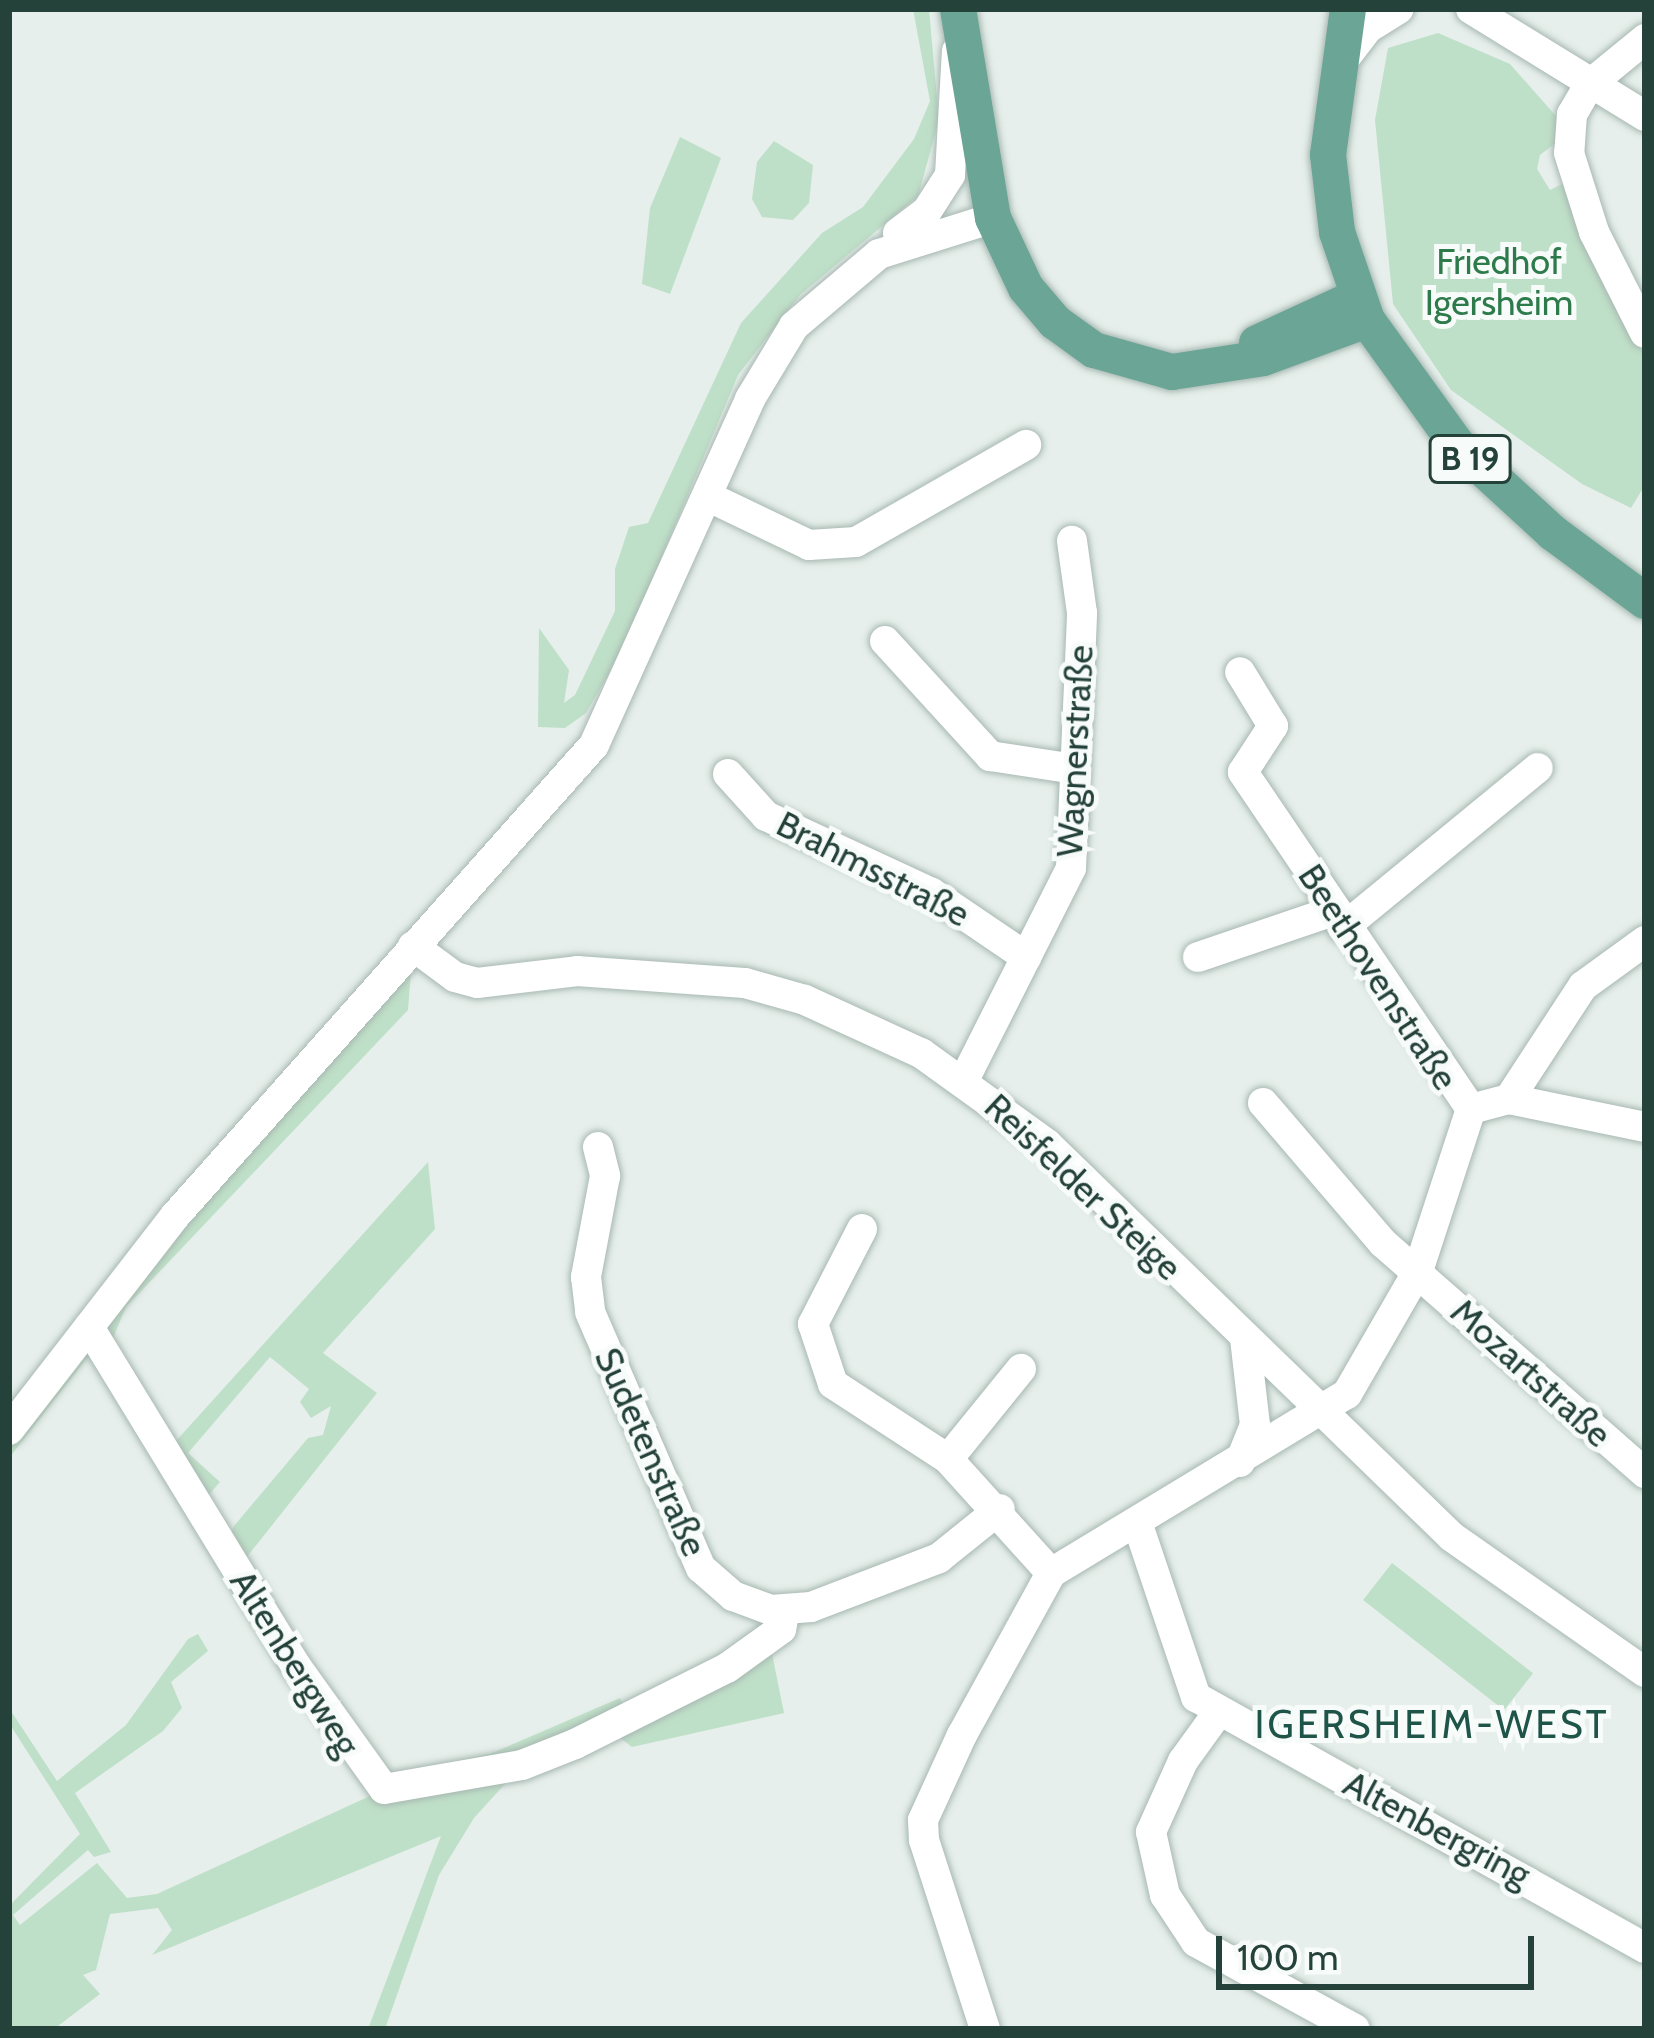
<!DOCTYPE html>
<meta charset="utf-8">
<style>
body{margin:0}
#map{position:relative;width:1654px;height:2038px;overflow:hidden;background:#e6efeb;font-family:Cabin,sans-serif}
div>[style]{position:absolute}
.green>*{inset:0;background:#bfe0c8;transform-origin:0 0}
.roads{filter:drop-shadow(0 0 3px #a8b8b2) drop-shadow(0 0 3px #a8b8b2)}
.minor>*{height:30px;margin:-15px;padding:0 15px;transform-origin:15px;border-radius:15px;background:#fff}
.major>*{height:36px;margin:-18px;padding:0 18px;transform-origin:18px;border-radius:18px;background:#6aa596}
span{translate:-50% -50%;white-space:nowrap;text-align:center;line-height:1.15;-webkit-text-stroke:10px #f7fbf9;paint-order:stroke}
.shield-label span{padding:3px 9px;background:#f7fbf9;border:3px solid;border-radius:9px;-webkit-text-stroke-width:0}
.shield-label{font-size:33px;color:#24423a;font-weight:700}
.park-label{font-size:36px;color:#2d7a4b}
.street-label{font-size:36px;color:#24423a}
.neighbourhood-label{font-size:39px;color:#1f5548;letter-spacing:3px}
.frame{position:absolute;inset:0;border:12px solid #24423a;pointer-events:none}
.scale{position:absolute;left:1216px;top:1936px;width:318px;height:54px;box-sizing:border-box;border:6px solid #24423a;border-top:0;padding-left:15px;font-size:36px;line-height:42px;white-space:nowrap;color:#24423a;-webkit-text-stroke:9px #f7fbf9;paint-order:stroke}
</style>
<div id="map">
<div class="green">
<i style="clip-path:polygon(913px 9px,929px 9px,939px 120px,918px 196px,800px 295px,738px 375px,623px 649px,586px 713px,565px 728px,538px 727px,539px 628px,569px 670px,564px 703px,575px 695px,615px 611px,615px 569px,629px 527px,648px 523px,741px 323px,822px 233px,863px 207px,914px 139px,930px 101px)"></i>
<i style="clip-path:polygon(1438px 33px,1510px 64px,1570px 132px,1540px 155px,1537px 169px,1550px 190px,1576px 177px,1618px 315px,1645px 355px,1645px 485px,1631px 508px,1582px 484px,1451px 390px,1393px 304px,1375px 120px,1388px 48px)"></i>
<i style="clip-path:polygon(680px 137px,721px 158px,670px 294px,642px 284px,650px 208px)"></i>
<i style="clip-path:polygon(774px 141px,813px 165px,809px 203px,793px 220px,762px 217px,752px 199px,757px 162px)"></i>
<i style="clip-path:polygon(413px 946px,408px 1010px,126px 1307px,112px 1340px,166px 1452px,428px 1162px,435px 1229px,323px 1353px,377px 1393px,242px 1563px,389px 1775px,490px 1754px,620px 1698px,628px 1717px,769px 1639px,784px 1713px,632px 1747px,607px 1728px,522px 1765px,474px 1818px,439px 1875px,385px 2029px,368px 2029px,441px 1836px,152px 1955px,172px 1930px,158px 1908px,110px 1914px,96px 1970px,83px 1975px,100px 1994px,54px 2029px,9px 2029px,9px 1906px,80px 1834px,9px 1723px,9px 1708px,57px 1781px,126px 1725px,188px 1639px,198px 1634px,208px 1651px,171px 1682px,182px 1708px,163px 1731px,75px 1793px,111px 1852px,94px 1857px,88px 1850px,13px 1915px,20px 1925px,97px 1863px,127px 1898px,157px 1894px,383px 1790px,224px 1549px,234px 1526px,308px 1438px,323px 1435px,331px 1406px,311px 1418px,300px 1402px,309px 1389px,270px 1357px,188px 1453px,220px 1482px,198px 1507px,98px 1344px,9px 1458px,9px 1430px)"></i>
<i style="left:1392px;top:1563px;width:179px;height:47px;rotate:38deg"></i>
</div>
<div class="roads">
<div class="minor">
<i style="left:1471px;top:9px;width:204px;rotate:31.6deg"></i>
<i style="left:1645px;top:39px;width:72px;rotate:140.6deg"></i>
<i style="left:1589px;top:85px;width:34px;rotate:120deg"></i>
<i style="left:1572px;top:114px;width:39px;rotate:94deg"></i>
<i style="left:1569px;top:153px;width:83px;rotate:72.4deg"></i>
<i style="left:1594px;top:232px;width:113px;rotate:63.2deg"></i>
<i style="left:1338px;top:67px;width:49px;rotate:-52.4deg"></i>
<i style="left:1368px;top:28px;width:36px;rotate:-32deg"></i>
<i style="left:898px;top:233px;width:36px;rotate:-37deg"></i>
<i style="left:927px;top:211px;width:43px;rotate:-57.4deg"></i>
<i style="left:950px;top:175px;width:124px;rotate:-86.8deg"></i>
<i style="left:709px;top:497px;width:111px;rotate:25.6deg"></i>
<i style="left:809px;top:545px;width:47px;rotate:-3.7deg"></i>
<i style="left:856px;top:542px;width:196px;rotate:-29.7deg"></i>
<i style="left:885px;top:641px;width:156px;rotate:47.6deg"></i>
<i style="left:990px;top:756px;width:86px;rotate:8.7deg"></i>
<i style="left:728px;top:774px;width:57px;rotate:47.9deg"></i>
<i style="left:766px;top:816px;width:183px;rotate:24.9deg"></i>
<i style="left:932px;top:893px;width:114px;rotate:34.2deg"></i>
<i style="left:1343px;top:928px;width:252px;rotate:-39.4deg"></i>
<i style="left:413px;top:946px;width:52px;rotate:36.4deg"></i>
<i style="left:455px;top:977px;width:23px;rotate:15deg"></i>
<i style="left:477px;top:983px;width:101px;rotate:-6.8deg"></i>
<i style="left:577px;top:971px;width:168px;rotate:4.1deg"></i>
<i style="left:745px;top:983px;width:62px;rotate:15.8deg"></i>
<i style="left:805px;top:1000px;width:128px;rotate:24.6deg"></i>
<i style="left:921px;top:1053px;width:155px;rotate:35.8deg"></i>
<i style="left:1047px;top:1144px;width:564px;rotate:44.14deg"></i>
<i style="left:1452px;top:1537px;width:236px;rotate:35deg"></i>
<i style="left:1198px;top:957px;width:143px;rotate:-18.8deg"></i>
<i style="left:964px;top:1080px;width:237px;rotate:-63.2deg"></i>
<i style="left:1071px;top:868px;width:255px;rotate:-87.5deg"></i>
<i style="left:1082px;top:613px;width:73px;rotate:-97.9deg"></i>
<i style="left:1509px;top:1099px;width:139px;rotate:11.6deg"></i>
<i style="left:1263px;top:1103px;width:184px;rotate:49.4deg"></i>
<i style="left:1383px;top:1243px;width:349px;rotate:41.3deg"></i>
<i style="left:1471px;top:1109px;width:39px;rotate:-15deg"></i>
<i style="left:1509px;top:1099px;width:135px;rotate:-56.8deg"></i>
<i style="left:1583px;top:986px;width:77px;rotate:-36deg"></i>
<i style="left:598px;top:1147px;width:30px;rotate:76deg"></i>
<i style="left:605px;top:1176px;width:103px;rotate:100.7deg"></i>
<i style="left:586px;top:1277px;width:35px;rotate:83deg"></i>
<i style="left:590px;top:1312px;width:279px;rotate:66.6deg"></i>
<i style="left:701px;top:1568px;width:43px;rotate:41.2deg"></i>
<i style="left:733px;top:1596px;width:40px;rotate:20.2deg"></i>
<i style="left:771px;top:1610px;width:40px;rotate:-4.3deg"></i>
<i style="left:811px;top:1607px;width:137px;rotate:-20.9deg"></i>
<i style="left:939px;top:1558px;width:78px;rotate:-38.8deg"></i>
<i style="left:862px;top:1229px;width:107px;rotate:117.3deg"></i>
<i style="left:813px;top:1324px;width:63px;rotate:71.6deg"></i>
<i style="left:833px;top:1384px;width:137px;rotate:33.1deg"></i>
<i style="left:948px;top:1459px;width:154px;rotate:47.9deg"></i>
<i style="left:89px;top:1327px;width:397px;rotate:58.6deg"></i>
<i style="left:296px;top:1666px;width:151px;rotate:54.4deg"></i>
<i style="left:384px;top:1789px;width:140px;rotate:-9.9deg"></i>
<i style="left:522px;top:1765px;width:57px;rotate:-21.6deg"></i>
<i style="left:575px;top:1744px;width:170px;rotate:-26.6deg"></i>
<i style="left:727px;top:1668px;width:67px;rotate:-35.8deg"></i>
<i style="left:781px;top:1629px;width:19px;rotate:-78deg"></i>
<i style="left:9px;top:1430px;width:271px;rotate:-52.2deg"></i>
<i style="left:175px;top:1216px;width:630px;rotate:-48.34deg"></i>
<i style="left:594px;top:745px;width:380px;rotate:-65.7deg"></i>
<i style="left:750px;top:399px;width:85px;rotate:-58.9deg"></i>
<i style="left:794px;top:326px;width:111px;rotate:-40.3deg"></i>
<i style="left:879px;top:254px;width:120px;rotate:-17.5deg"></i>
<i style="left:948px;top:1459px;width:116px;rotate:-51deg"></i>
<i style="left:1240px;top:1462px;width:40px;rotate:-68deg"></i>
<i style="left:1255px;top:1425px;width:87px;rotate:-96.6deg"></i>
<i style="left:1138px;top:1525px;width:182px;rotate:71.4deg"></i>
<i style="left:1196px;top:1697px;width:514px;rotate:29.21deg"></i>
<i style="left:1217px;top:1714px;width:58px;rotate:125.9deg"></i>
<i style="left:1183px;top:1761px;width:78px;rotate:114.3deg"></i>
<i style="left:1151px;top:1832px;width:65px;rotate:77.5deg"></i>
<i style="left:1165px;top:1895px;width:56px;rotate:56.6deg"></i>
<i style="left:1196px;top:1942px;width:181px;rotate:28.7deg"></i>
<i style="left:985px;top:2029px;width:199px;rotate:-107.9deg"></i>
<i style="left:924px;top:1840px;width:20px;rotate:-93deg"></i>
<i style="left:923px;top:1820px;width:94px;rotate:-65.4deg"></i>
<i style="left:962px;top:1735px;width:185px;rotate:-61.2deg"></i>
<i style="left:1051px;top:1573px;width:346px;rotate:-31.2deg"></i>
<i style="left:1347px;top:1394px;width:142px;rotate:-60deg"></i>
<i style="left:1418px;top:1271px;width:170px;rotate:-71.9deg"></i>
<i style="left:1471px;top:1109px;width:407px;rotate:-124.1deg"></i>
<i style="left:1243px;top:772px;width:55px;rotate:-56.9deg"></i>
<i style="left:1273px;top:726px;width:63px;rotate:-121.4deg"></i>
</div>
<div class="major">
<i style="left:958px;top:9px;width:212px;rotate:80.5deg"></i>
<i style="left:993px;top:218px;width:77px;rotate:64.8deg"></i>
<i style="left:1026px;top:288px;width:45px;rotate:49.5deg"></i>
<i style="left:1055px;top:322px;width:48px;rotate:35.7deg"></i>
<i style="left:1094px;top:350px;width:81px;rotate:15.8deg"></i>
<i style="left:1172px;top:372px;width:92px;rotate:-8.7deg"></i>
<i style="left:1263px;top:358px;width:111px;rotate:-20.1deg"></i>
<i style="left:1348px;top:9px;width:147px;rotate:97.8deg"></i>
<i style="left:1328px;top:155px;width:78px;rotate:83.3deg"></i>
<i style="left:1337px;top:232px;width:93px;rotate:71.2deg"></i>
<i style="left:1367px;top:320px;width:154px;rotate:54.2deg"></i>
<i style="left:1457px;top:445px;width:130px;rotate:42.5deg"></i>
<i style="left:1553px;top:533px;width:114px;rotate:36.5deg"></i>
<i style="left:1257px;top:343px;width:110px;rotate:-24.7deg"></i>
</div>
</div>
<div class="shield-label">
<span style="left:1470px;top:459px">B 19</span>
</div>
<div class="park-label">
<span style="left:1499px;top:282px">Friedhof<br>Igersheim</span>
</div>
<div class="street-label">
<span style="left:1075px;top:751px;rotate:-87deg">Wagnerstraße</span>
<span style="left:873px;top:869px;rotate:27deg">Brahmsstraße</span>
<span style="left:1378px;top:977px;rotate:57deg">Beethovenstraße</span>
<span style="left:1083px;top:1187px;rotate:43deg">Reisfelder Steige</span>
<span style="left:1531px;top:1373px;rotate:42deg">Mozartstraße</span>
<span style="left:651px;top:1452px;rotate:66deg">Sudetenstraße</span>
<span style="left:295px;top:1663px;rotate:58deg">Altenbergweg</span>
<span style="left:1437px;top:1829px;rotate:28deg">Altenbergring</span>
</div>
<div class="neighbourhood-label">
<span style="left:1432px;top:1724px">IGERSHEIM-WEST</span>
</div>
<div class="frame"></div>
<div class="scale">100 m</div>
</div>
